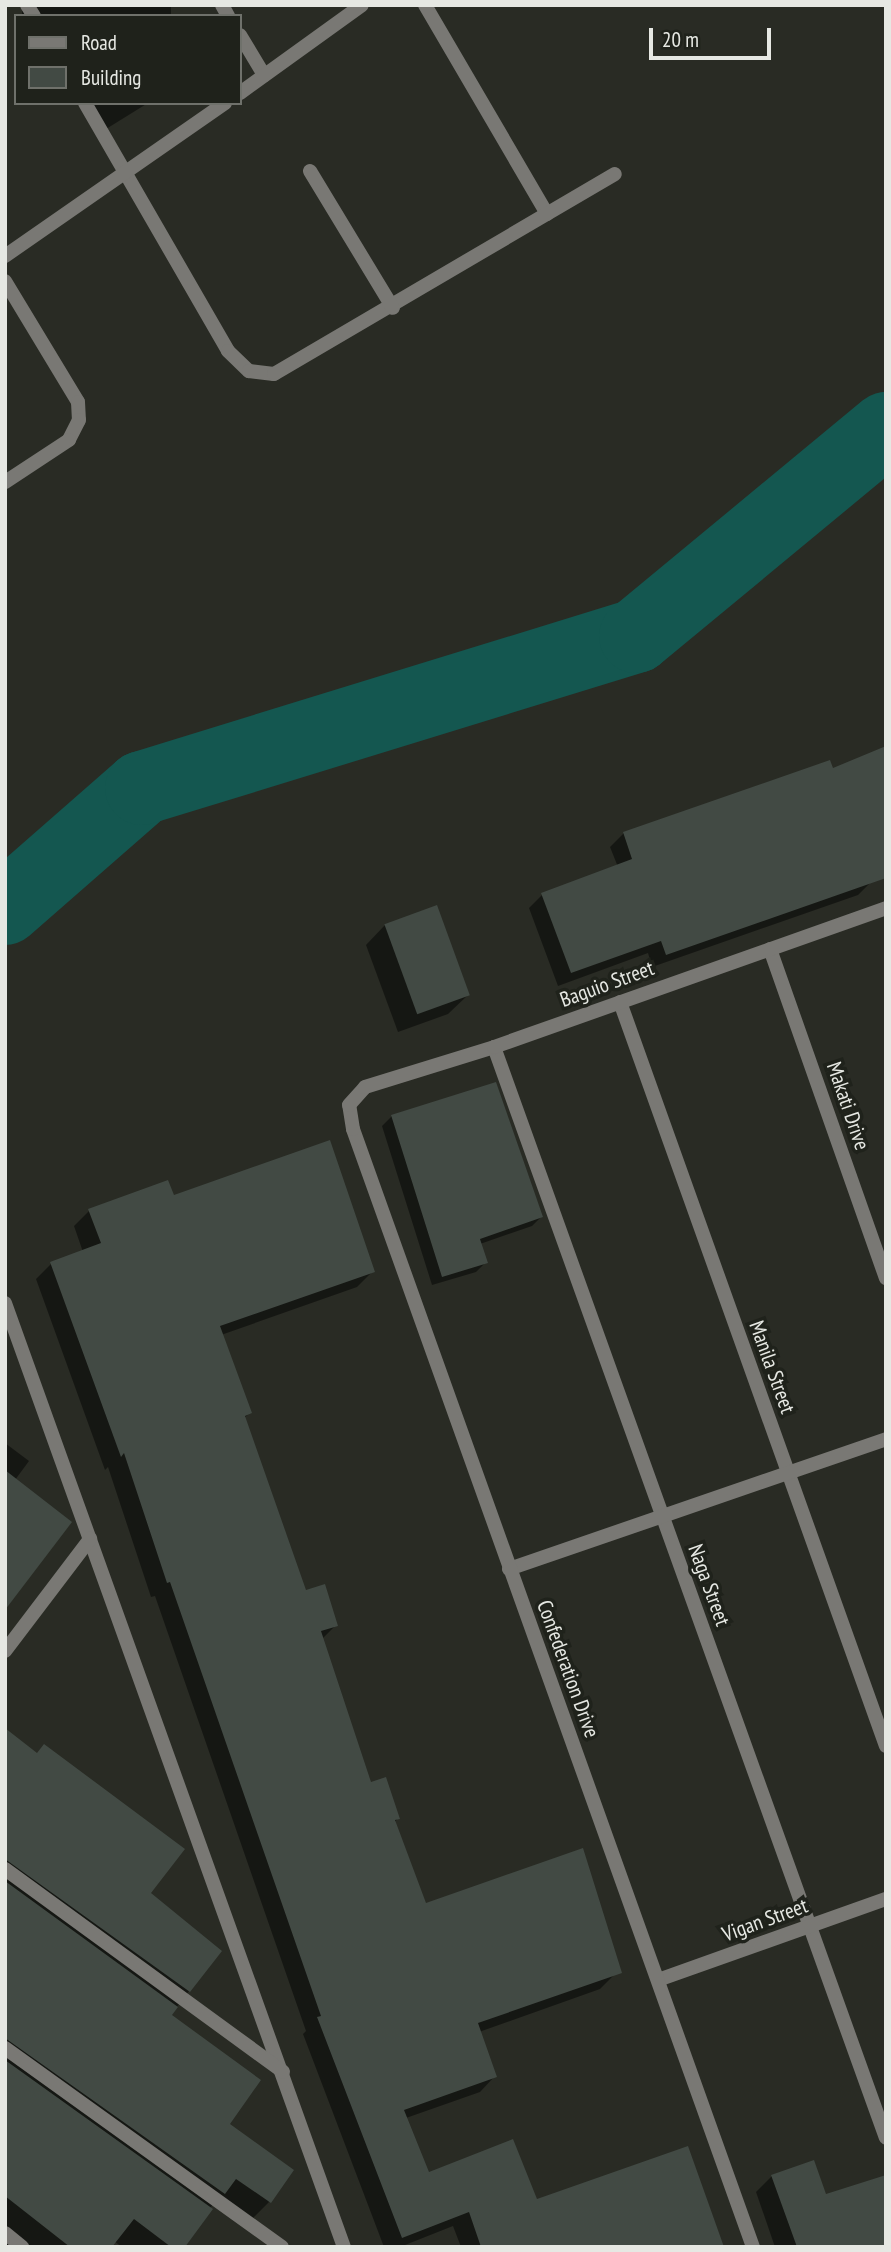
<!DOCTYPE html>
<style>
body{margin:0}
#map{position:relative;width:891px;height:2252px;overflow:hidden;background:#292b24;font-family:"PT Sans Narrow",sans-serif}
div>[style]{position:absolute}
.shadow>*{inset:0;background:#0007;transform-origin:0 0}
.river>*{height:74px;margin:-37px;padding:0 37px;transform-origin:37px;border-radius:37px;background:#145750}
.building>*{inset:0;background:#424a44;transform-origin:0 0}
.street>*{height:14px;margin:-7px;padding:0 7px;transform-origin:7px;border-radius:7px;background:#797874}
span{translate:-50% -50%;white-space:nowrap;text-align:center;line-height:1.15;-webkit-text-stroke:7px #1f221b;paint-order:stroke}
.street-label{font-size:21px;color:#e6e8e3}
.frame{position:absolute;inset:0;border:7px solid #e6e8e3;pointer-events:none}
.legend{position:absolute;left:14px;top:14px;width:228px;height:91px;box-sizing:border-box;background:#1f221b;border:2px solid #6f716b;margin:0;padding:9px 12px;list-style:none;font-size:21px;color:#e6e8e3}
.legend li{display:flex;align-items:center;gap:14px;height:35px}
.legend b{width:35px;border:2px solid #6f716b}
.scale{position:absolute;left:649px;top:28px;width:122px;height:32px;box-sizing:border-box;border:4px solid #e6e8e3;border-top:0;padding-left:9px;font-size:21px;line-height:24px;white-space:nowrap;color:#e6e8e3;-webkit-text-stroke:5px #1f221b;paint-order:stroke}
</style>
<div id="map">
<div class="shadow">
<i style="left:22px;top:5px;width:149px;height:13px"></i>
<i style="clip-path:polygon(80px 103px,148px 103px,98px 134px)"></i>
<i style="clip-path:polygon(624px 833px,871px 882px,858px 895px,652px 967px,648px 953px,558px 986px,529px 908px,542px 895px,618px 867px,610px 847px)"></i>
<i style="clip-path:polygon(385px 925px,468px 995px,448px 1014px,398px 1032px,366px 945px)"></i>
<i style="clip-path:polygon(392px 1116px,541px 1217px,532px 1226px,480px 1244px,486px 1262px,476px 1272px,432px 1285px,382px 1126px)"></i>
<i style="clip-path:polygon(173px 1197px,373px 1271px,357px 1287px,221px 1335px,250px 1413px,244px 1418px,305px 1592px,336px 1625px,322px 1639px,370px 1784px,398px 1818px,394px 1823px,425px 1906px,616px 1973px,600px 1989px,479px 2032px,495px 2076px,480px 2092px,406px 2118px,428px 2175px,722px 2247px,461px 2247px,453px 2226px,400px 2247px,384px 2247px,303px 2034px,306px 2031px,155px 1596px,151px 1597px,108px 1467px,105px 1470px,36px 1279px,51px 1264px,83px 1252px,74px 1226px,89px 1211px)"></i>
<i style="clip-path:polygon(5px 1443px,29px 1461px,15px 1480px,5px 1610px)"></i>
<i style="clip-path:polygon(5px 1730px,149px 1893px,189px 1991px,170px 2016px,269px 2202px,248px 2223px,216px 2200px,182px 2247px,122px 2247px,114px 2241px,109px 2247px,5px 2247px)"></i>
<i style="clip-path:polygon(772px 2176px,825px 2196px,886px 2247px,775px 2247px,756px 2192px)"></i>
</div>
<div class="river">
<i style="left:5px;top:908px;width:182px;rotate:-41.2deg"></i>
<i style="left:142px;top:788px;width:517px;rotate:-17.1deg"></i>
<i style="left:636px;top:636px;width:325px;rotate:-39.6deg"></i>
</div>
<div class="building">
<i style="clip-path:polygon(886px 746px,886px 878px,666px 955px,661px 941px,571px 973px,541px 893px,632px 859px,623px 832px,830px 760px,833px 768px)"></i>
<i style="left:437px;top:905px;width:96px;height:56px;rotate:70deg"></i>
<i style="clip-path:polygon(496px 1082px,543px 1217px,480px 1239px,488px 1263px,442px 1277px,391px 1115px)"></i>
<i style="clip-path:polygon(330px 1140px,375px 1272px,220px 1326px,252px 1413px,245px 1416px,306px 1590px,325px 1584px,338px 1626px,321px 1631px,371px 1782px,386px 1777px,400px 1819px,395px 1820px,426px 1903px,583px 1848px,622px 1973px,478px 2023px,497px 2077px,404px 2110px,429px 2172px,513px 2139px,537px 2199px,688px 2146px,724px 2247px,481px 2247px,469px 2212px,402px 2238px,317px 2017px,321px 2016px,170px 1582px,167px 1583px,124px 1453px,121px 1457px,50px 1262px,101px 1243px,88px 1209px,168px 1180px,174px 1195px)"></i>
<i style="clip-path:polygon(5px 1470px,72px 1522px,5px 1610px)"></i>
<i style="clip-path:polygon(5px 1728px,37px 1753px,44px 1744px,185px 1849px,151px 1893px,222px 1951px,190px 1992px,5px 1859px)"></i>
<i style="clip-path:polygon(5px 1881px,178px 2007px,172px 2015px,261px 2080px,230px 2124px,294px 2170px,271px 2203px,236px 2179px,225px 2194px,5px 2038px)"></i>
<i style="clip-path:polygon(5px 2060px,213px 2209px,185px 2247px,171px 2247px,134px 2219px,112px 2247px,70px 2247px,5px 2196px)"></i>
<i style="clip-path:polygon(814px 2160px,826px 2194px,886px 2175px,886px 2247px,797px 2247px,771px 2175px)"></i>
</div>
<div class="street">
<i style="left:27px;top:5px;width:13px;rotate:58deg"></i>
<i style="left:222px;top:5px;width:13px;rotate:61deg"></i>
<i style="left:425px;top:5px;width:242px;rotate:59.7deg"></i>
<i style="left:240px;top:35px;width:47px;rotate:59deg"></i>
<i style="left:240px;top:93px;width:150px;rotate:-35.8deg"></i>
<i style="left:85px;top:103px;width:286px;rotate:60deg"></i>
<i style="left:228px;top:351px;width:29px;rotate:44deg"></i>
<i style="left:249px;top:371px;width:25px;rotate:7deg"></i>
<i style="left:274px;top:374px;width:395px;rotate:-30.4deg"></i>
<i style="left:310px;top:171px;width:160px;rotate:58.8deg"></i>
<i style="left:5px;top:256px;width:268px;rotate:-34.8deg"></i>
<i style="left:5px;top:281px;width:141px;rotate:58.9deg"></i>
<i style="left:78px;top:402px;width:18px;rotate:87deg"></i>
<i style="left:79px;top:420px;width:22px;rotate:117deg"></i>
<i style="left:69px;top:440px;width:77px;rotate:146.7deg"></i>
<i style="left:770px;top:949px;width:349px;rotate:70.6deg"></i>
<i style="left:620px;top:1002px;width:790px;rotate:70.33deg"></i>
<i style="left:494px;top:1047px;width:1159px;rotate:70.24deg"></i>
<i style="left:5px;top:1303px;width:1003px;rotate:70.25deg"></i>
<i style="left:509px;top:1569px;width:399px;rotate:-19deg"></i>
<i style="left:5px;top:1651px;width:141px;rotate:-52.8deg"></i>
<i style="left:5px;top:1869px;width:344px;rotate:36.1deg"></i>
<i style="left:658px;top:1980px;width:242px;rotate:-19.6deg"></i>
<i style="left:5px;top:2048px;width:341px;rotate:35.7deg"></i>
<i style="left:5px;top:2233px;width:22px;rotate:39deg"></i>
<i style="left:753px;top:2247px;width:1187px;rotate:-109.69deg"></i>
<i style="left:353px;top:1129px;width:24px;rotate:-99deg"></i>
<i style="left:349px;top:1105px;width:24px;rotate:-48deg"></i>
<i style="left:365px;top:1087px;width:135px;rotate:-17.2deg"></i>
<i style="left:494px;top:1047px;width:416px;rotate:-19.5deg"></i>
</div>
<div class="street-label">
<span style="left:607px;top:984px;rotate:-20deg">Baguio Street</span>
<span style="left:848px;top:1106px;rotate:71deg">Makati Drive</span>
<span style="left:772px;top:1367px;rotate:70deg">Manila Street</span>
<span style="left:709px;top:1585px;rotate:70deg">Naga Street</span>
<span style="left:568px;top:1669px;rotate:70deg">Confederation Drive</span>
<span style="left:765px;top:1920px;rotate:-20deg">Vigan Street</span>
</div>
<div class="frame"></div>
<ul class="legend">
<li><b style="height:9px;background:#797874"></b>Road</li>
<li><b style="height:19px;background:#424a44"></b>Building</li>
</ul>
<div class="scale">20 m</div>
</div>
